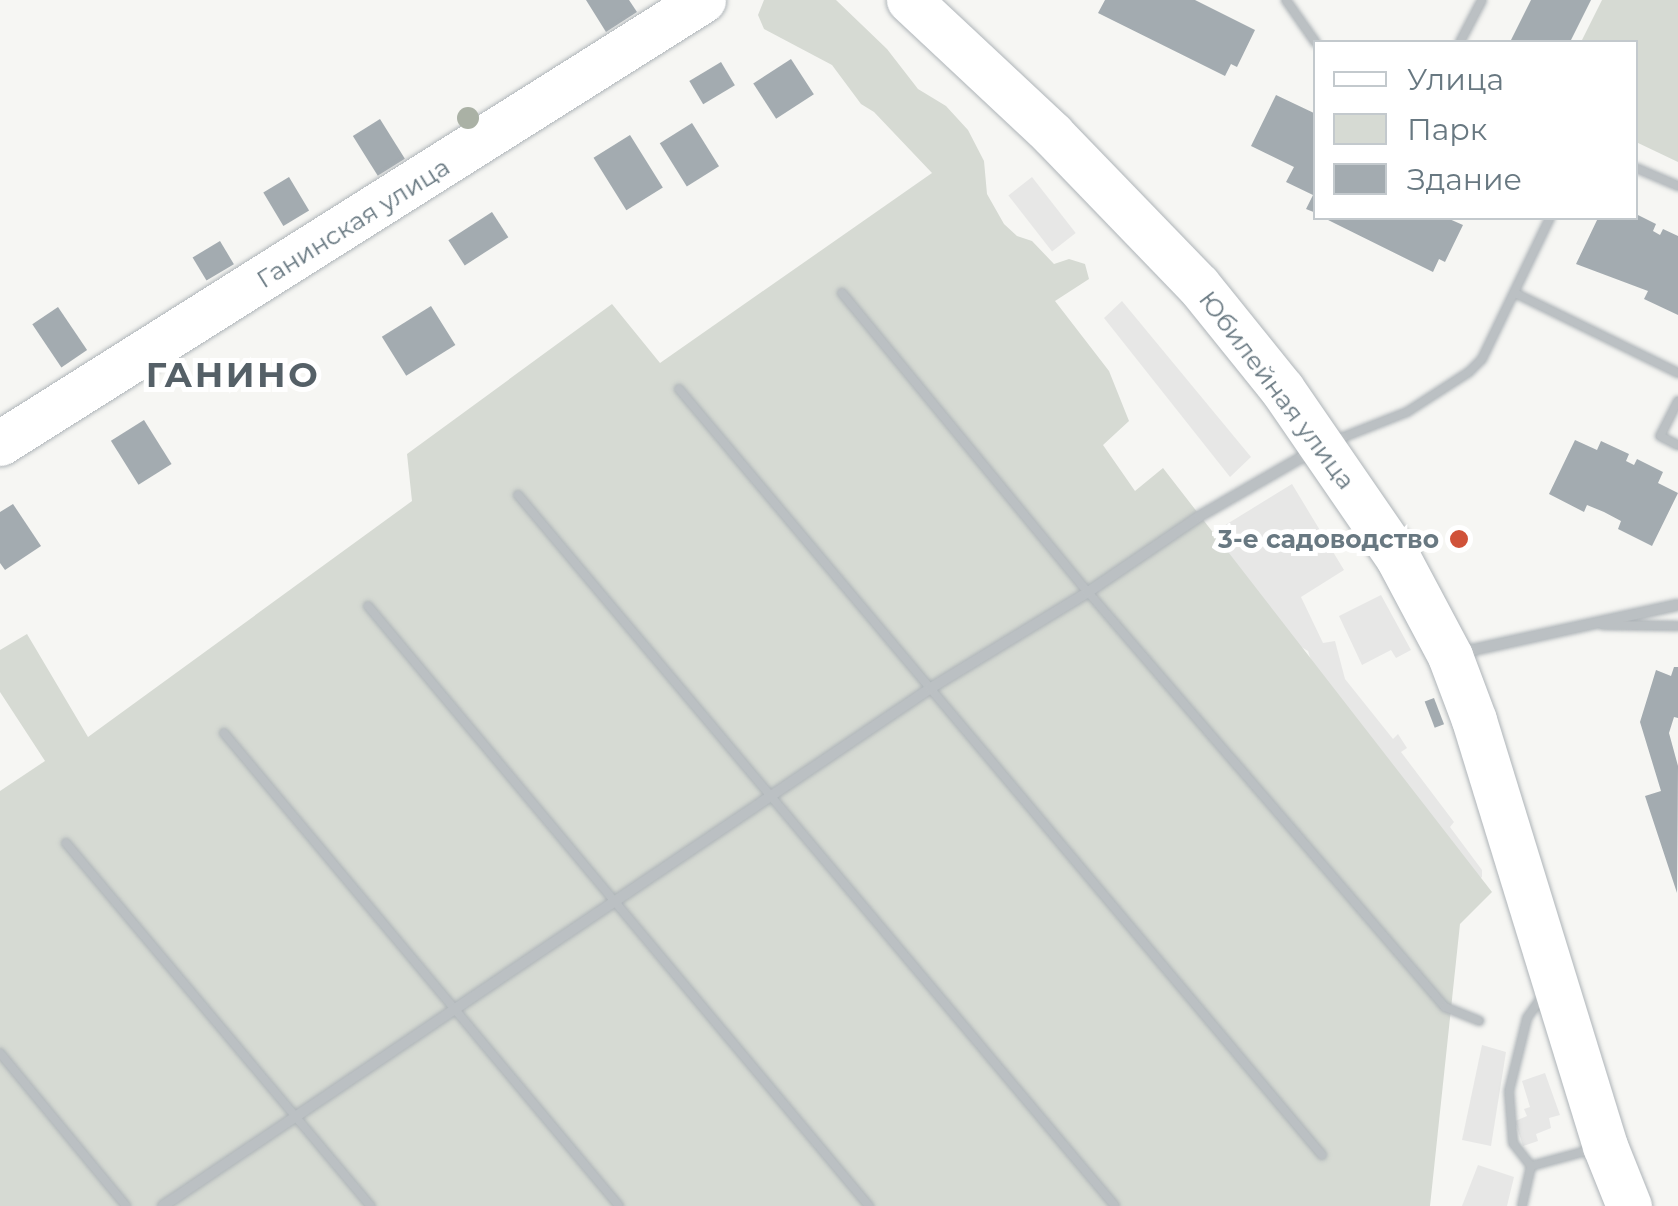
<!DOCTYPE html>
<meta charset="utf-8">
<style>
body{margin:0}
#map{position:relative;width:1678px;height:1206px;overflow:hidden;background:#f6f6f3;font-family:Montserrat,sans-serif}
div>[style]{position:absolute}
.built>*{inset:0;background:#e7e7e6;transform-origin:0 0}
.green>*{inset:0;background:#d6dad3}
.building>*{inset:0;background:#a3abb0;transform-origin:0 0}
.roads{filter:drop-shadow(0 0 2px #aeb4b8) drop-shadow(0 0 2px #aeb4b8)}
.lane>*{height:8px;margin:-4px;padding:0 4px;transform-origin:4px;border-radius:4px;background:#bbc0c3}
.street>*{height:10px;margin:-5px;padding:0 5px;transform-origin:5px;border-radius:5px;background:#bbc0c3}
.secondary>*{height:45px;margin:-22.5px;padding:0 22.5px;transform-origin:22.5px;border-radius:22.5px;background:#fff}
.trees>*{width:22px;height:22px;margin:-11px;border-radius:50%;background:#aab1a5}
.dots>*{width:28px;height:28px;translate:-50% -50%;box-sizing:border-box;border:5px solid #fff;border-radius:50%}
span{translate:-50% -50%;white-space:nowrap;text-align:center;line-height:1.15;-webkit-text-stroke:10px #fff;paint-order:stroke}
.street-label{font-size:25px;color:#687881}
.poi-label{font-size:25px;color:#687881;font-weight:700}
.right{translate:-100% -50%;text-align:right}
.district-label{font-size:35px;color:#556067;font-weight:700;letter-spacing:2.5px}
.legend{position:absolute;left:1313px;top:40px;width:325px;height:180px;box-sizing:border-box;background:#fff;border:2px solid #c3c9cd;margin:0;padding:12px 18px;list-style:none;font-size:30px;color:#687881}
.legend li{display:flex;align-items:center;gap:20px;height:50px}
.legend b{width:50px;border:2px solid #c3c9cd}
</style>
<div id="map">
<div class="built">
<i style="left:1032px;top:177px;width:71px;height:30px;rotate:52deg"></i>
<i style="clip-path:polygon(1122px 301px,1251px 457px,1230px 477px,1104px 318px)"></i>
<i style="clip-path:polygon(1292px 484px,1344px 570px,1301px 597px,1323px 643px,1335px 641px,1345px 679px,1393px 739px,1398px 734px,1407px 748px,1401px 752px,1454px 822px,1450px 827px,1482px 870px,1482px 877px,1470px 886px,1320px 688px,1308px 651px,1283px 636px,1214px 532px)"></i>
<i style="clip-path:polygon(1381px 595px,1411px 650px,1396px 658px,1391px 650px,1362px 665px,1339px 616px)"></i>
<i style="clip-path:polygon(1482px 1045px,1506px 1052px,1491px 1146px,1462px 1140px)"></i>
<i style="clip-path:polygon(1545px 1073px,1560px 1115px,1549px 1118px,1551px 1128px,1536px 1134px,1538px 1141px,1523px 1146px,1515px 1121px,1527px 1116px,1524px 1109px,1530px 1107px,1522px 1081px)"></i>
<i style="clip-path:polygon(1478px 1165px,1514px 1177px,1507px 1206px,1462px 1206px)"></i>
</div>
<div class="green">
<i style="clip-path:polygon(764px 0,836px 0,887px 49px,918px 89px,946px 106px,968px 130px,984px 161px,987px 194px,1004px 224px,1017px 236px,1032px 241px,1054px 264px,1069px 259px,1085px 264px,1089px 279px,1055px 301px,1109px 371px,1129px 421px,1103px 445px,1135px 491px,1163px 468px,1492px 892px,1460px 924px,1430px 1206px,0 1206px,0 791px,45px 761px,0 692px,0 650px,27px 634px,88px 737px,412px 501px,407px 454px,612px 304px,660px 363px,932px 173px,874px 112px,861px 104px,832px 65px,764px 29px,758px 15px)"></i>
<i style="clip-path:polygon(1602px 0,1678px 0,1678px 162px,1636px 142px,1636px 42px,1581px 42px)"></i>
</div>
<div class="building">
<i style="clip-path:polygon(586px 0,629px 0,637px 12px,606px 32px)"></i>
<i style="clip-path:polygon(1105px 0,1195px 0,1255px 30px,1237px 67px,1231px 64px,1225px 76px,1098px 13px)"></i>
<i style="clip-path:polygon(1531px 0,1591px 0,1570px 42px,1510px 42px)"></i>
<i style="left:791px;top:59px;width:42px;height:45px;rotate:57deg"></i>
<i style="left:721px;top:62px;width:27px;height:37px;rotate:59deg"></i>
<i style="clip-path:polygon(1276px 95px,1316px 114px,1316px 213px,1306px 209px,1313px 195px,1286px 182px,1294px 167px,1251px 146px)"></i>
<i style="left:380px;top:119px;width:47px;height:32px;rotate:58deg"></i>
<i style="left:692px;top:123px;width:51px;height:38px;rotate:58deg"></i>
<i style="left:630px;top:135px;width:62px;height:43px;rotate:58deg"></i>
<i style="left:289px;top:177px;width:39px;height:30px;rotate:59deg"></i>
<i style="left:492px;top:212px;width:30px;height:52px;rotate:57deg"></i>
<i style="clip-path:polygon(1636px 214px,1656px 224px,1653px 231px,1660px 235px,1663px 229px,1678px 236px,1678px 315px,1644px 299px,1648px 291px,1576px 264px,1598px 218px,1623px 220px)"></i>
<i style="clip-path:polygon(1324px 218px,1447px 218px,1463px 225px,1445px 262px,1439px 259px,1433px 272px)"></i>
<i style="left:220px;top:241px;width:27px;height:32px;rotate:59deg"></i>
<i style="left:431px;top:306px;width:46px;height:58px;rotate:58deg"></i>
<i style="left:58px;top:307px;width:52px;height:31px;rotate:56deg"></i>
<i style="left:144px;top:420px;width:52px;height:39px;rotate:58deg"></i>
<i style="clip-path:polygon(1575px 440px,1597px 450px,1601px 441px,1629px 454px,1626px 461px,1634px 465px,1637px 459px,1663px 472px,1658px 483px,1678px 493px,1652px 546px,1618px 529px,1621px 521px,1604px 512px,1587px 505px,1584px 512px,1549px 494px)"></i>
<i style="clip-path:polygon(13px 504px,41px 546px,5px 570px,0 563px,0 512px)"></i>
<i style="clip-path:polygon(1674px 667px,1678px 667px,1678px 718px,1674px 717px,1669px 733px,1678px 766px,1677px 893px,1645px 796px,1661px 791px,1640px 722px,1656px 670px,1671px 676px)"></i>
<i style="left:1434px;top:698px;width:28px;height:10px;rotate:69deg"></i>
</div>
<div class="roads">
<div class="lane">
<i style="left:1286px;top:0;width:52px;rotate:55.1deg"></i>
<i style="left:1460px;top:42px;width:47px;rotate:-62.4deg"></i>
<i style="left:1636px;top:168px;width:46px;rotate:23.2deg"></i>
<i style="left:842px;top:293px;width:387px;rotate:50.6deg"></i>
<i style="left:1088px;top:592px;width:547px;rotate:49.3deg"></i>
<i style="left:1445px;top:1007px;width:37px;rotate:22deg"></i>
<i style="left:1515px;top:293px;width:182px;rotate:26.1deg"></i>
<i style="left:679px;top:389px;width:1000px;rotate:49.99deg"></i>
<i style="left:1678px;top:401px;width:39px;rotate:117deg"></i>
<i style="left:1660px;top:436px;width:20px;rotate:27deg"></i>
<i style="left:1336px;top:440px;width:76px;rotate:-21.5deg"></i>
<i style="left:1407px;top:412px;width:74px;rotate:-32.8deg"></i>
<i style="left:1469px;top:372px;width:18px;rotate:-45deg"></i>
<i style="left:1482px;top:359px;width:157px;rotate:-64.3deg"></i>
<i style="left:518px;top:495px;width:928px;rotate:49.98deg"></i>
<i style="left:368px;top:606px;width:782px;rotate:50.14deg"></i>
<i style="left:1603px;top:625px;width:75px;rotate:0.8deg"></i>
<i style="left:224px;top:733px;width:616px;rotate:50.13deg"></i>
<i style="left:66px;top:843px;width:474px;rotate:50deg"></i>
<i style="left:0;top:1053px;width:198px;rotate:50.5deg"></i>
<i style="left:1531px;top:1166px;width:29px;rotate:-128deg"></i>
<i style="left:1513px;top:1143px;width:52px;rotate:-94.4deg"></i>
<i style="left:1509px;top:1091px;width:75px;rotate:-76.1deg"></i>
<i style="left:1527px;top:1018px;width:29px;rotate:-55deg"></i>
<i style="left:1531px;top:1166px;width:61px;rotate:-15.2deg"></i>
<i style="left:1522px;top:1206px;width:41px;rotate:-77.3deg"></i>
</div>
<div class="street">
<i style="left:1459px;top:653px;width:224px;rotate:-12.4deg"></i>
<i style="left:163px;top:1206px;width:926px;rotate:-34deg"></i>
<i style="left:931px;top:688px;width:184px;rotate:-31.4deg"></i>
<i style="left:1088px;top:592px;width:135px;rotate:-34.2deg"></i>
<i style="left:1200px;top:516px;width:128px;rotate:-30deg"></i>
</div>
<div class="secondary">
<i style="left:909px;top:0;width:196px;rotate:43.1deg"></i>
<i style="left:1052px;top:134px;width:210px;rotate:46deg"></i>
<i style="left:1198px;top:285px;width:134px;rotate:51.1deg"></i>
<i style="left:1282px;top:389px;width:205px;rotate:55.5deg"></i>
<i style="left:1398px;top:558px;width:111px;rotate:62deg"></i>
<i style="left:1450px;top:656px;width:68px;rotate:69.4deg"></i>
<i style="left:1474px;top:720px;width:446px;rotate:72.9deg"></i>
<i style="left:1605px;top:1146px;width:65px;rotate:68.2deg"></i>
<i style="left:0;top:443px;width:831px;rotate:-32.22deg"></i>
</div>
</div>
<div class="trees">
<i style="left:468px;top:118px"></i>
</div>
<div class="dots">
<i style="left:1459px;top:539px;background:#d05239"></i>
</div>
<div class="street-label">
<span style="left:353px;top:223px;rotate:-32deg">Ганинская улица</span>
<span style="left:1277px;top:390px;rotate:53deg">Юбилейная улица</span>
</div>
<div class="poi-label">
<span class="right" style="left:1439px;top:539px">3-е садоводство</span>
</div>
<div class="district-label">
<span style="left:233px;top:375px">ГАНИНО</span>
</div>
<ul class="legend">
<li><b style="height:12px;background:#fff"></b>Улица</li>
<li><b style="height:28px;background:#d6dad3"></b>Парк</li>
<li><b style="height:28px;background:#a3abb0"></b>Здание</li>
</ul>
</div>
